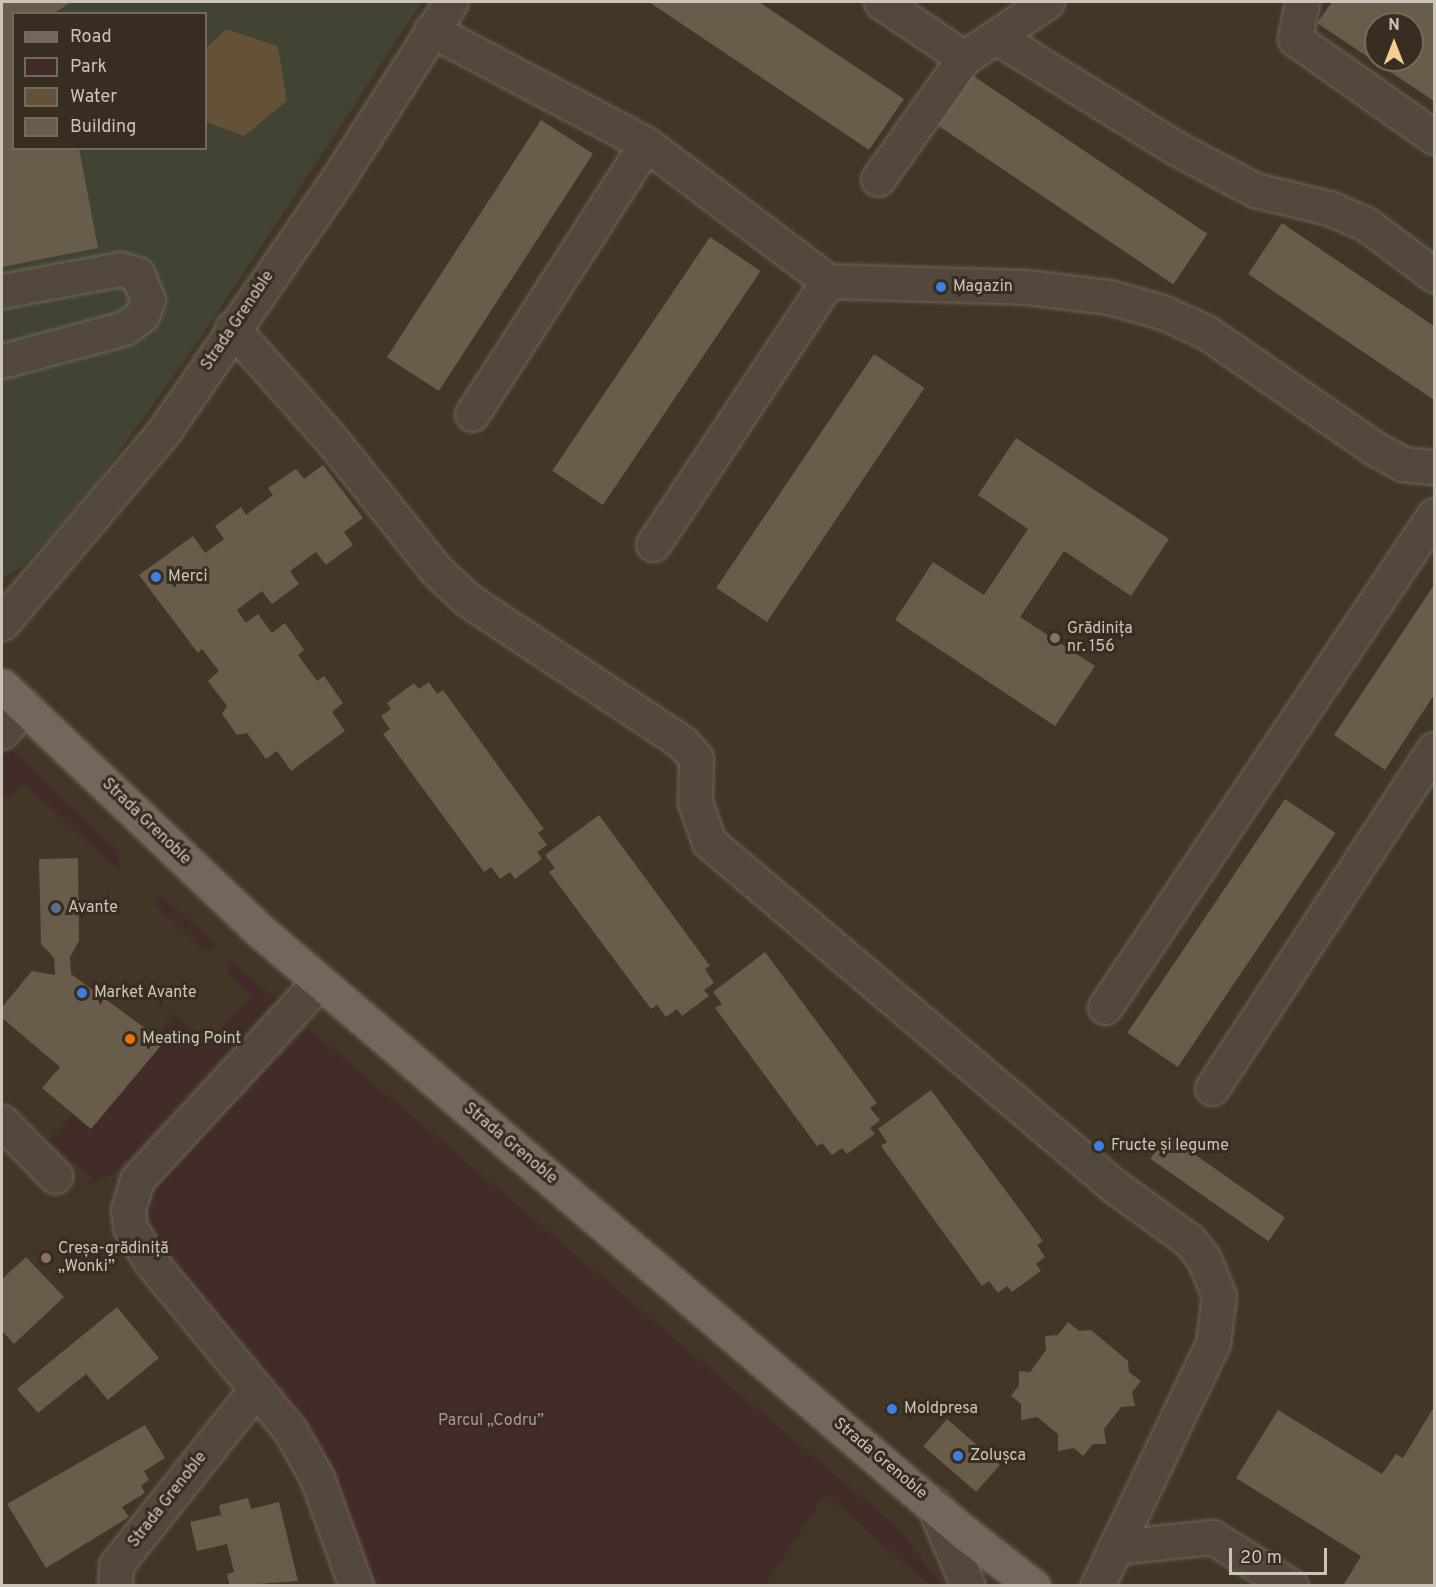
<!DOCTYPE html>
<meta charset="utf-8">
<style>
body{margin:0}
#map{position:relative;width:1436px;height:1587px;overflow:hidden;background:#423627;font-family:Overpass,sans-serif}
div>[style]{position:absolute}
.medical>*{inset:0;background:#414333}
.green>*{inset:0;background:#432b29}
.water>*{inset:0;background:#655138}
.building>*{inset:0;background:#685c4b;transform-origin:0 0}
.roads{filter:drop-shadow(0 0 2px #6f6659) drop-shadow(0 0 2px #6f6659)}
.minor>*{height:33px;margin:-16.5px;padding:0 16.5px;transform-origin:16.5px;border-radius:16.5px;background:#52483b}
.major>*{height:33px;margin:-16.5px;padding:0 16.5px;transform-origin:16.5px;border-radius:16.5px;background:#72675a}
.dots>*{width:16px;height:16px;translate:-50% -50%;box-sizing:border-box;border:3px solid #372d20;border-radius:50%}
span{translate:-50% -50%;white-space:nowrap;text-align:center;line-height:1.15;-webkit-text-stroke:6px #372d20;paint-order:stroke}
.poi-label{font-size:16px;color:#ccc4b8}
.left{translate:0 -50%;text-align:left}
.street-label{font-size:16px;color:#ccc4b8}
.park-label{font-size:16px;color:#b08da9}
.frame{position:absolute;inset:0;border:3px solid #ccc4b8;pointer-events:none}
.legend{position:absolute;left:12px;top:12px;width:195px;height:138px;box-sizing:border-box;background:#372d20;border:2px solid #73695d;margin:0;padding:8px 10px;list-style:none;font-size:18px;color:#ccc4b8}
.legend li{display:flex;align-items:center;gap:12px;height:30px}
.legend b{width:30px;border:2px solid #73695d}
.north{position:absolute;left:1364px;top:12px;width:60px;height:60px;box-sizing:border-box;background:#372d20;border:2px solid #73695d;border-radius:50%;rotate:0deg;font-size:16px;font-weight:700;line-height:24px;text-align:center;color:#ccc4b8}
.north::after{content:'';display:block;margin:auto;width:21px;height:27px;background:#f7cd92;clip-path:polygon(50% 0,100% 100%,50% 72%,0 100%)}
.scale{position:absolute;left:1229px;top:1548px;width:98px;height:27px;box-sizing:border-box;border:3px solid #ccc4b8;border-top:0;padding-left:8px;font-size:18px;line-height:21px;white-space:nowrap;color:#ccc4b8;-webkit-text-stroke:4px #372d20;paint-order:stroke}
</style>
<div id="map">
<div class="medical">
<i style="clip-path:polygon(evenodd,2px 2px,422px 2px,199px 340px,91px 491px,23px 566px,2px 578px,2px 2px,14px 14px,206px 14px,206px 148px,14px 148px,14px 14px)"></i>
</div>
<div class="green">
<i style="clip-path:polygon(9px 748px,119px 852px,120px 872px,23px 782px,10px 796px,2px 793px,2px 756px)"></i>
<i style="clip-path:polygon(159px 894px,214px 943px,216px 949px,205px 952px,155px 904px)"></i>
<i style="clip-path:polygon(232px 963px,276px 999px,112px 1175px,86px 1185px,92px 1179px,49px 1140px,72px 1114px,91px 1129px,163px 1042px,158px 1037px,173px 1013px,208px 1042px,252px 998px,227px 972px)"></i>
<i style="clip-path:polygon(308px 1028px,900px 1530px,940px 1585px,930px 1585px,825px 1494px,765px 1585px,374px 1585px,332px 1468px,300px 1417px,145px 1226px,150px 1193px)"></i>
</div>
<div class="water">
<i style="clip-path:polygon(226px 29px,278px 46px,287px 101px,244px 136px,206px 122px,206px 48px)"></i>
</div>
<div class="building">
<i style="clip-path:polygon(2px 2px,71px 2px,53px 14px,14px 14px,14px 148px,79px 148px,98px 248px,2px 267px)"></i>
<i style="clip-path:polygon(649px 2px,759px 2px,904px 99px,869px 150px)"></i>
<i style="clip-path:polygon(evenodd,1332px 2px,1434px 2px,1434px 101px,1317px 23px,1332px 2px,1376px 24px,1412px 24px,1412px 60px,1376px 60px,1376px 24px)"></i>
<i style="left:972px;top:75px;width:284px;height:61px;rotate:34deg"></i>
<i style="left:541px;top:120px;width:62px;height:283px;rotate:33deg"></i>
<i style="clip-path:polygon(1282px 223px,1434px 326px,1434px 400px,1248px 274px)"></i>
<i style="left:710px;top:237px;width:61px;height:282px;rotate:34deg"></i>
<i style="left:874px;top:354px;width:61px;height:282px;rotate:34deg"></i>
<i style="clip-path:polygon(1016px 438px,1169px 539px,1131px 596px,1064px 551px,1020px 617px,1095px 666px,1055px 726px,895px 620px,933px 562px,984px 595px,1028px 529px,978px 495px)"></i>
<i style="clip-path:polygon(323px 465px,363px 518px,344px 532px,353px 545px,326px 565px,316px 552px,290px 571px,299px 584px,272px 604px,262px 591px,237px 610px,246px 623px,258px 614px,272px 633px,285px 623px,304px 650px,298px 655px,317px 681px,324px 676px,343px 703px,332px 712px,345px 731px,291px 771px,277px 751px,266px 759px,247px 733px,237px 735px,222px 714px,227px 706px,208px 681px,219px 671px,202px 649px,198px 653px,139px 575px,193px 536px,205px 553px,224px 539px,215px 526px,241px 507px,246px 515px,273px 495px,268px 488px,296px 469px,304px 479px)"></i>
<i style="clip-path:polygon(1434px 585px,1434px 695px,1385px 770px,1334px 735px)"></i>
<i style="clip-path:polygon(429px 682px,437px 694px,443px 690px,544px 829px,538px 833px,547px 845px,537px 852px,542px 859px,515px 879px,510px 872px,500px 879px,491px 867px,484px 872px,383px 734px,390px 729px,381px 716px,391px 709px,387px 703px,414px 683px,419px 689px)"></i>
<i style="left:1285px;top:799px;width:61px;height:282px;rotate:34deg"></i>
<i style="clip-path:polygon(599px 815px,710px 966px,705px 969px,714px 983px,704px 990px,709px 996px,682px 1016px,677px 1009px,666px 1017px,657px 1005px,651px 1009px,549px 872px,555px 868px,545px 855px)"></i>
<i style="clip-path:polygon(78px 858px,79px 941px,70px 957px,71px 974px,164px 1042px,91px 1129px,42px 1088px,60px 1067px,2px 1018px,2px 1007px,32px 971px,55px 975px,54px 958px,41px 944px,39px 859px)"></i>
<i style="clip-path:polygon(765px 952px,877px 1103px,870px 1108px,880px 1120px,870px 1128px,875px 1134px,847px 1154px,842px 1148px,832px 1155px,822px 1143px,817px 1146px,715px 1008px,722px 1004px,713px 992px)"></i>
<i style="clip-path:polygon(931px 1090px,1043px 1241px,1037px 1245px,1045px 1257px,1036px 1264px,1041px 1271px,1012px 1292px,1007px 1286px,998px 1293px,989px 1281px,982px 1286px,881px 1146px,887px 1142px,878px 1129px)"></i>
<i style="left:1167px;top:1135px;width:144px;height:29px;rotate:35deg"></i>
<i style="clip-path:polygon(26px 1257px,64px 1297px,14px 1344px,2px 1331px,2px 1279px)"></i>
<i style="clip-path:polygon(117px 1307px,159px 1358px,108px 1400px,86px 1374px,38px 1413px,17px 1389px)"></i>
<i style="clip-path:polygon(1068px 1322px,1079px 1331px,1091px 1330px,1128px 1361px,1129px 1372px,1141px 1381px,1132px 1392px,1135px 1406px,1121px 1407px,1104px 1429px,1106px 1444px,1093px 1444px,1083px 1456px,1074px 1448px,1058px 1451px,1058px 1434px,1037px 1417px,1021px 1420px,1021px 1404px,1011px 1396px,1019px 1385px,1019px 1371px,1030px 1372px,1046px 1350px,1045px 1336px,1058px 1335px)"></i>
<i style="left:888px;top:1401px;width:16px;height:8px;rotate:38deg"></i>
<i style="clip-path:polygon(1434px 1407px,1434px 1586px,1343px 1586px,1361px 1556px,1236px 1478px,1278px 1410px,1382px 1474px,1396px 1454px,1403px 1458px)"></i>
<i style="left:947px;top:1419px;width:70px;height:36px;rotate:41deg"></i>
<i style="clip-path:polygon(145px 1425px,165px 1458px,144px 1471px,149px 1480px,141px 1486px,145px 1493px,122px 1507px,129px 1517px,46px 1568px,7px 1504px)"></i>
<i style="clip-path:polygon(248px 1498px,251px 1509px,279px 1502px,298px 1581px,230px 1586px,227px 1574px,234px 1572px,227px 1544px,197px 1551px,190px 1522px,221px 1515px,219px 1505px)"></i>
</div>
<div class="roads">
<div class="minor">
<i style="left:881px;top:2px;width:100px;rotate:34deg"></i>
<i style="left:1302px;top:2px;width:38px;rotate:101deg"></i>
<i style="left:1295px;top:39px;width:170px;rotate:35.2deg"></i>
<i style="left:431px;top:30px;width:243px;rotate:27.9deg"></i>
<i style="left:646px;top:144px;width:228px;rotate:37deg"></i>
<i style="left:828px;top:281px;width:316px;rotate:123.6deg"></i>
<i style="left:998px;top:38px;width:207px;rotate:31.8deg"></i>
<i style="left:1174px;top:147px;width:92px;rotate:28deg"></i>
<i style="left:1255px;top:190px;width:76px;rotate:13.7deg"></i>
<i style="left:1329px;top:208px;width:40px;rotate:23.4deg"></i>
<i style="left:1366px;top:224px;width:85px;rotate:36.9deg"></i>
<i style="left:878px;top:179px;width:148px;rotate:-54.6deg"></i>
<i style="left:964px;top:58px;width:100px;rotate:-34deg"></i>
<i style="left:828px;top:281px;width:198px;rotate:1.7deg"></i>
<i style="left:1026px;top:287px;width:84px;rotate:6.9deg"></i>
<i style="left:1109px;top:297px;width:55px;rotate:15.8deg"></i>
<i style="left:1162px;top:312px;width:48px;rotate:24.4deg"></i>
<i style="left:1206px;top:332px;width:204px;rotate:34.6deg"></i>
<i style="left:1374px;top:448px;width:33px;rotate:29deg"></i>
<i style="left:1403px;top:464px;width:31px;rotate:6deg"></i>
<i style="left:2px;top:291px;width:120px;rotate:-10.6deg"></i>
<i style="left:120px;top:269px;width:18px;rotate:16deg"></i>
<i style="left:137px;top:274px;width:28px;rotate:67deg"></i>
<i style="left:148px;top:300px;width:16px;rotate:112deg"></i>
<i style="left:142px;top:315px;width:21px;rotate:143deg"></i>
<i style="left:125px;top:328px;width:127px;rotate:165deg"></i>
<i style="left:232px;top:328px;width:147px;rotate:48.3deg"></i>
<i style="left:330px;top:438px;width:169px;rotate:51.2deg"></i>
<i style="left:436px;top:570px;width:44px;rotate:43.2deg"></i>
<i style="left:468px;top:600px;width:257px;rotate:33.6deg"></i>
<i style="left:682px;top:742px;width:21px;rotate:49deg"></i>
<i style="left:696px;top:758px;width:44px;rotate:91.3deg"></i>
<i style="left:695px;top:802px;width:42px;rotate:70.7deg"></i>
<i style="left:709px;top:842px;width:531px;rotate:40.34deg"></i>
<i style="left:1114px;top:1186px;width:92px;rotate:35.8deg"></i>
<i style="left:1189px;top:1240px;width:24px;rotate:52deg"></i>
<i style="left:1204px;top:1259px;width:40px;rotate:68deg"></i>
<i style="left:1219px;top:1296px;width:47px;rotate:97.3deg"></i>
<i style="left:1213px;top:1343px;width:269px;rotate:115.5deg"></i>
<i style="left:472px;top:414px;width:321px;rotate:-57.2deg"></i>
<i style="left:2px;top:623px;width:248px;rotate:-49.8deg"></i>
<i style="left:162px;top:434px;width:308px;rotate:-55.4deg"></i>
<i style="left:337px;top:180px;width:211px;rotate:-57.4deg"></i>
<i style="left:2px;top:732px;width:34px;rotate:-50deg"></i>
<i style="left:319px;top:982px;width:269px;rotate:132.6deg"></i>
<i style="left:137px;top:1180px;width:31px;rotate:107deg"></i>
<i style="left:128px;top:1210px;width:17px;rotate:83deg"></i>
<i style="left:130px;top:1227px;width:41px;rotate:59deg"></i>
<i style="left:151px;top:1262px;width:218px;rotate:50.4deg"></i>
<i style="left:290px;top:1430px;width:55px;rotate:60.6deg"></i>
<i style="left:317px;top:1478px;width:115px;rotate:70.1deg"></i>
<i style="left:1105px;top:1007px;width:592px;rotate:-56.23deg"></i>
<i style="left:1212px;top:1088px;width:405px;rotate:-56.8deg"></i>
<i style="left:2px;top:1122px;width:76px;rotate:45.5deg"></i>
<i style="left:933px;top:1504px;width:89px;rotate:66.9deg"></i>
<i style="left:1116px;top:1547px;width:97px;rotate:-5.9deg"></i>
<i style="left:1212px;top:1537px;width:93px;rotate:31.8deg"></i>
<i style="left:115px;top:1586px;width:21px;rotate:-87deg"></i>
<i style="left:116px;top:1565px;width:223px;rotate:-51.5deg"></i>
</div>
<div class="major">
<i style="left:2px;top:686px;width:353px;rotate:43.5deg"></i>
<i style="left:258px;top:929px;width:926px;rotate:40.53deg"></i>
<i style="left:962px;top:1531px;width:90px;rotate:37.8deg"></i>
</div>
</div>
<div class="dots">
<i style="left:941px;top:287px;background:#3f7fe0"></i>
<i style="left:156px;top:577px;background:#3f7fe0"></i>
<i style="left:1055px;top:638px;background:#8d6e63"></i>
<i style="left:56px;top:908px;background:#5c6f8a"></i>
<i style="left:82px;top:993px;background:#3f7fe0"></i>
<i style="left:130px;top:1039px;background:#e8710a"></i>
<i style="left:1099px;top:1146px;background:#3f7fe0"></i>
<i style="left:46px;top:1258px;background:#8d6e63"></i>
<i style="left:892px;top:1409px;background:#3f7fe0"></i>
<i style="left:958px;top:1456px;background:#3f7fe0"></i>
</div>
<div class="poi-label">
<span class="left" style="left:953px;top:287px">Magazin</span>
<span class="left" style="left:168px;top:577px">Merci</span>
<span class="left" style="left:1067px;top:638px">Grădinița<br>nr. 156</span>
<span class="left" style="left:68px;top:908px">Avante</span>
<span class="left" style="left:94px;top:993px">Market Avante</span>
<span class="left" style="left:142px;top:1039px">Meating Point</span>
<span class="left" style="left:1111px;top:1146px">Fructe și legume</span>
<span class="left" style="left:58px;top:1258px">Creșa-grădiniță<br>„Wonki”</span>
<span class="left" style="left:904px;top:1409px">Moldpresa</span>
<span class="left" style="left:970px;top:1456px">Zolușca</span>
</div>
<div class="street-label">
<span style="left:238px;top:321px;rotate:-56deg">Strada Grenoble</span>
<span style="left:146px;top:822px;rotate:44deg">Strada Grenoble</span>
<span style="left:510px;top:1144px;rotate:40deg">Strada Grenoble</span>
<span style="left:880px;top:1459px;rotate:40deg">Strada Grenoble</span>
<span style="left:168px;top:1500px;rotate:-52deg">Strada Grenoble</span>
</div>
<div class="park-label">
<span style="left:491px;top:1421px">Parcul „Codru”</span>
</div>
<div class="frame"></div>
<ul class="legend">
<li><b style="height:8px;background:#72675a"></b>Road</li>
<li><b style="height:16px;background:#432b29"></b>Park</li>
<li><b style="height:16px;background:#655138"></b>Water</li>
<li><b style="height:16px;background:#685c4b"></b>Building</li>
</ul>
<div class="north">N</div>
<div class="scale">20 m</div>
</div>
